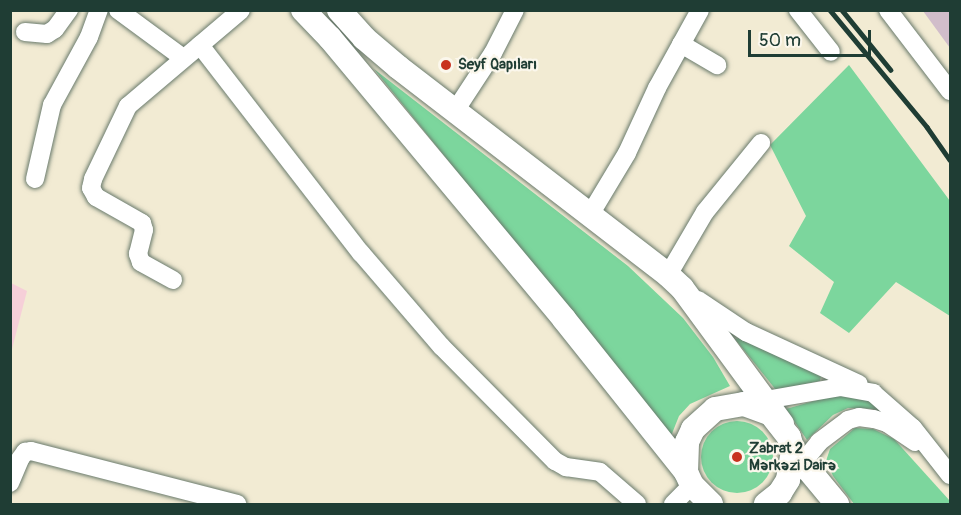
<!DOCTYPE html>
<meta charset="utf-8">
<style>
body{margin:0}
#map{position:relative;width:961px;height:515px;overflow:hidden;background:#f2ebd3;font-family:Pangolin,sans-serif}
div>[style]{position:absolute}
.built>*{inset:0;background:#f6cfd8}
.industrial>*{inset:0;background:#d1bdca}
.green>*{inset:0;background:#7cd69d}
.round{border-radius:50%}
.roads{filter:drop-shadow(0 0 2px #697a6c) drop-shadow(0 0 2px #697a6c)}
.minor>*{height:18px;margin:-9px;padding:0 9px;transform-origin:9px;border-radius:9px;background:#fff}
.major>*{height:24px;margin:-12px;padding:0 12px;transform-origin:12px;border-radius:12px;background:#fff}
.rail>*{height:4.5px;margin:-2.25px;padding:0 2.25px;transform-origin:2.25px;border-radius:2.25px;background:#1f3d34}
.dots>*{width:16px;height:16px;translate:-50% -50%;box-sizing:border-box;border:3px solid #fbf7ec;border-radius:50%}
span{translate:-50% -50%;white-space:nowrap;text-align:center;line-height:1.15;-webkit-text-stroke:4.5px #fbf7ec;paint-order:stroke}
.poi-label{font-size:15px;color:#1f3d34;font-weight:700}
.left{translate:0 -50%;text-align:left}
.frame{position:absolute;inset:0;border:12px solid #1f3d34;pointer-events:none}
.scale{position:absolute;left:748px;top:30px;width:123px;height:27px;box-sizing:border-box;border:3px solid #1f3d34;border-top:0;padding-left:8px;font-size:18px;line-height:21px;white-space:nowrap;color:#1f3d34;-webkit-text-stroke:4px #fbf7ec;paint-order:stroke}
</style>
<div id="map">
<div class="built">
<i style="clip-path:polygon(11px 283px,27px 291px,11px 353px)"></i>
</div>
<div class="industrial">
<i style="clip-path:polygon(923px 11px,950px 11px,950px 48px)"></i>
</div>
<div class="green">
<i style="clip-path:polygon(849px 65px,950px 201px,950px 316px,896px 282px,849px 333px,820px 313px,834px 282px,789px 246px,806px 216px,770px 145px)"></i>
<i style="clip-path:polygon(374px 69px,628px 266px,683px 318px,713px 357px,730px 386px,690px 404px,679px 416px,671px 436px)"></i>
<i style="clip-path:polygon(739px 338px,821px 375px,820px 381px,776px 390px,735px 339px)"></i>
<i style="clip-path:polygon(838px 394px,871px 401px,892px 415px,875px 409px,848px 408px,833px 415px,807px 440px,786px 409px)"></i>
<i class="round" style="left:701px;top:421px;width:72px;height:72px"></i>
<i style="clip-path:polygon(855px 428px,873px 429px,894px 439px,950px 501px,950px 504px,854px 504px,833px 476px,826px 461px,830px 449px)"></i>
</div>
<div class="roads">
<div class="minor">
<i style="left:118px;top:10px;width:81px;rotate:36.4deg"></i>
<i style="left:798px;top:10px;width:53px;rotate:51.8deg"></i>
<i style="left:888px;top:10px;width:102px;rotate:52.6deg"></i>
<i style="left:25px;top:32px;width:22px;rotate:5deg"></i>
<i style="left:47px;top:34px;width:9px;rotate:-32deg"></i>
<i style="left:55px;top:29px;width:24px;rotate:-54deg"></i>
<i style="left:681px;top:44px;width:42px;rotate:30.3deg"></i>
<i style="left:200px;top:45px;width:263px;rotate:52.3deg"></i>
<i style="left:361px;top:253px;width:123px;rotate:49.3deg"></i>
<i style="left:441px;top:346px;width:162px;rotate:45.3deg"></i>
<i style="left:555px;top:461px;width:13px;rotate:29deg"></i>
<i style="left:566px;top:467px;width:34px;rotate:8deg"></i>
<i style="left:600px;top:472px;width:49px;rotate:40.9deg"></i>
<i style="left:455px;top:111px;width:69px;rotate:-56.8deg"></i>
<i style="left:493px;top:53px;width:48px;rotate:-62.9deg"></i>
<i style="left:35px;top:179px;width:76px;rotate:-77.1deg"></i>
<i style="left:52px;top:105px;width:77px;rotate:-61.4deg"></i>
<i style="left:89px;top:37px;width:29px;rotate:-70deg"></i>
<i style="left:591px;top:213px;width:70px;rotate:-59deg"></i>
<i style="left:627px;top:153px;width:72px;rotate:-65.2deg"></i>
<i style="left:657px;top:88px;width:89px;rotate:-61.1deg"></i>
<i style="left:668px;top:275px;width:73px;rotate:-59.6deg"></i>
<i style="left:705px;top:212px;width:89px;rotate:-50.9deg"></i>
<i style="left:173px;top:280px;width:37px;rotate:-151deg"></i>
<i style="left:141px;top:262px;width:9px;rotate:-111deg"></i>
<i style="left:138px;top:254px;width:25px;rotate:-76deg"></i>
<i style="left:144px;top:230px;width:7px;rotate:-106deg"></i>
<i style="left:142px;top:223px;width:53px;rotate:-150.5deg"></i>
<i style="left:96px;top:197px;width:10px;rotate:-119deg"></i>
<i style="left:91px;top:188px;width:9px;rotate:-77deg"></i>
<i style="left:93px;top:179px;width:81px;rotate:-64.4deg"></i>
<i style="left:128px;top:106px;width:148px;rotate:-40.3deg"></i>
<i style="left:698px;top:300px;width:58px;rotate:33.7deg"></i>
<i style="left:746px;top:332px;width:124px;rotate:24.7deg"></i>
<i style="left:754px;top:402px;width:87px;rotate:-9.9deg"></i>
<i style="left:840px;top:387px;width:34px;rotate:10deg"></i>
<i style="left:873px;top:393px;width:53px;rotate:41.2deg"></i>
<i style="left:913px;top:428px;width:60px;rotate:51.8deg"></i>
<i style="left:795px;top:472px;width:38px;rotate:-51deg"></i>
<i style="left:819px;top:442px;width:36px;rotate:-37deg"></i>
<i style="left:848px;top:420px;width:11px;rotate:-15deg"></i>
<i style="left:859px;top:417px;width:15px;rotate:8deg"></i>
<i style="left:874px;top:419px;width:14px;rotate:17deg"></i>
<i style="left:887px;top:423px;width:34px;rotate:34deg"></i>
<i style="left:10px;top:483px;width:26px;rotate:-67deg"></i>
<i style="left:20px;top:459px;width:9px;rotate:-54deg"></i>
<i style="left:25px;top:452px;width:6px;rotate:-9deg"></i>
<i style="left:31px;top:451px;width:213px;rotate:14.4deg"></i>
<i style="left:673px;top:504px;width:27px;rotate:-45deg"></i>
</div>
<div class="major">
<i style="left:303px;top:10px;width:39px;rotate:46deg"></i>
<i style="left:330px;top:38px;width:366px;rotate:50.2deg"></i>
<i style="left:564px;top:319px;width:196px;rotate:51.4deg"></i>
<i style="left:339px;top:10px;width:38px;rotate:48deg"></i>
<i style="left:364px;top:38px;width:45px;rotate:40.5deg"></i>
<i style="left:398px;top:67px;width:341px;rotate:37.6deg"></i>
<i style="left:668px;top:275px;width:19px;rotate:43deg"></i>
<i style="left:682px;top:288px;width:169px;rotate:53.7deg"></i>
<i style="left:793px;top:451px;width:69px;rotate:50.3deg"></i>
<i style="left:711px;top:504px;width:27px;rotate:-135deg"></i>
<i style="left:692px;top:485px;width:14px;rotate:-115deg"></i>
<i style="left:686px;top:472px;width:30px;rotate:-88deg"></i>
<i style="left:687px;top:442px;width:14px;rotate:-65deg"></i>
<i style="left:693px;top:429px;width:30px;rotate:-42deg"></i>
<i style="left:715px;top:409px;width:29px;rotate:-10deg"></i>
<i style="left:744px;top:404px;width:29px;rotate:20deg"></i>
<i style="left:771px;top:414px;width:29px;rotate:52deg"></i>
<i style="left:789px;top:437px;width:15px;rotate:74deg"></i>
<i style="left:793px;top:451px;width:29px;rotate:100deg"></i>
<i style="left:788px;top:480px;width:15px;rotate:122deg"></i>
<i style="left:780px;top:493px;width:18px;rotate:142deg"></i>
</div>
</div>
<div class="rail">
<i style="left:830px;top:10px;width:152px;rotate:50.3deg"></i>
<i style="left:927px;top:127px;width:40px;rotate:55.1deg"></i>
<i style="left:842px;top:10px;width:77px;rotate:50.8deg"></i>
</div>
<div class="dots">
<i style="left:446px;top:65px;background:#c8321e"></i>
<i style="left:737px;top:457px;background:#c8321e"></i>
</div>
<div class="poi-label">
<span class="left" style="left:458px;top:65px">Seyf Qapıları</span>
<span class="left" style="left:749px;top:457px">Zabrat 2<br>Mərkəzi Dairə</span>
</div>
<div class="frame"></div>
<div class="scale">50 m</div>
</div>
